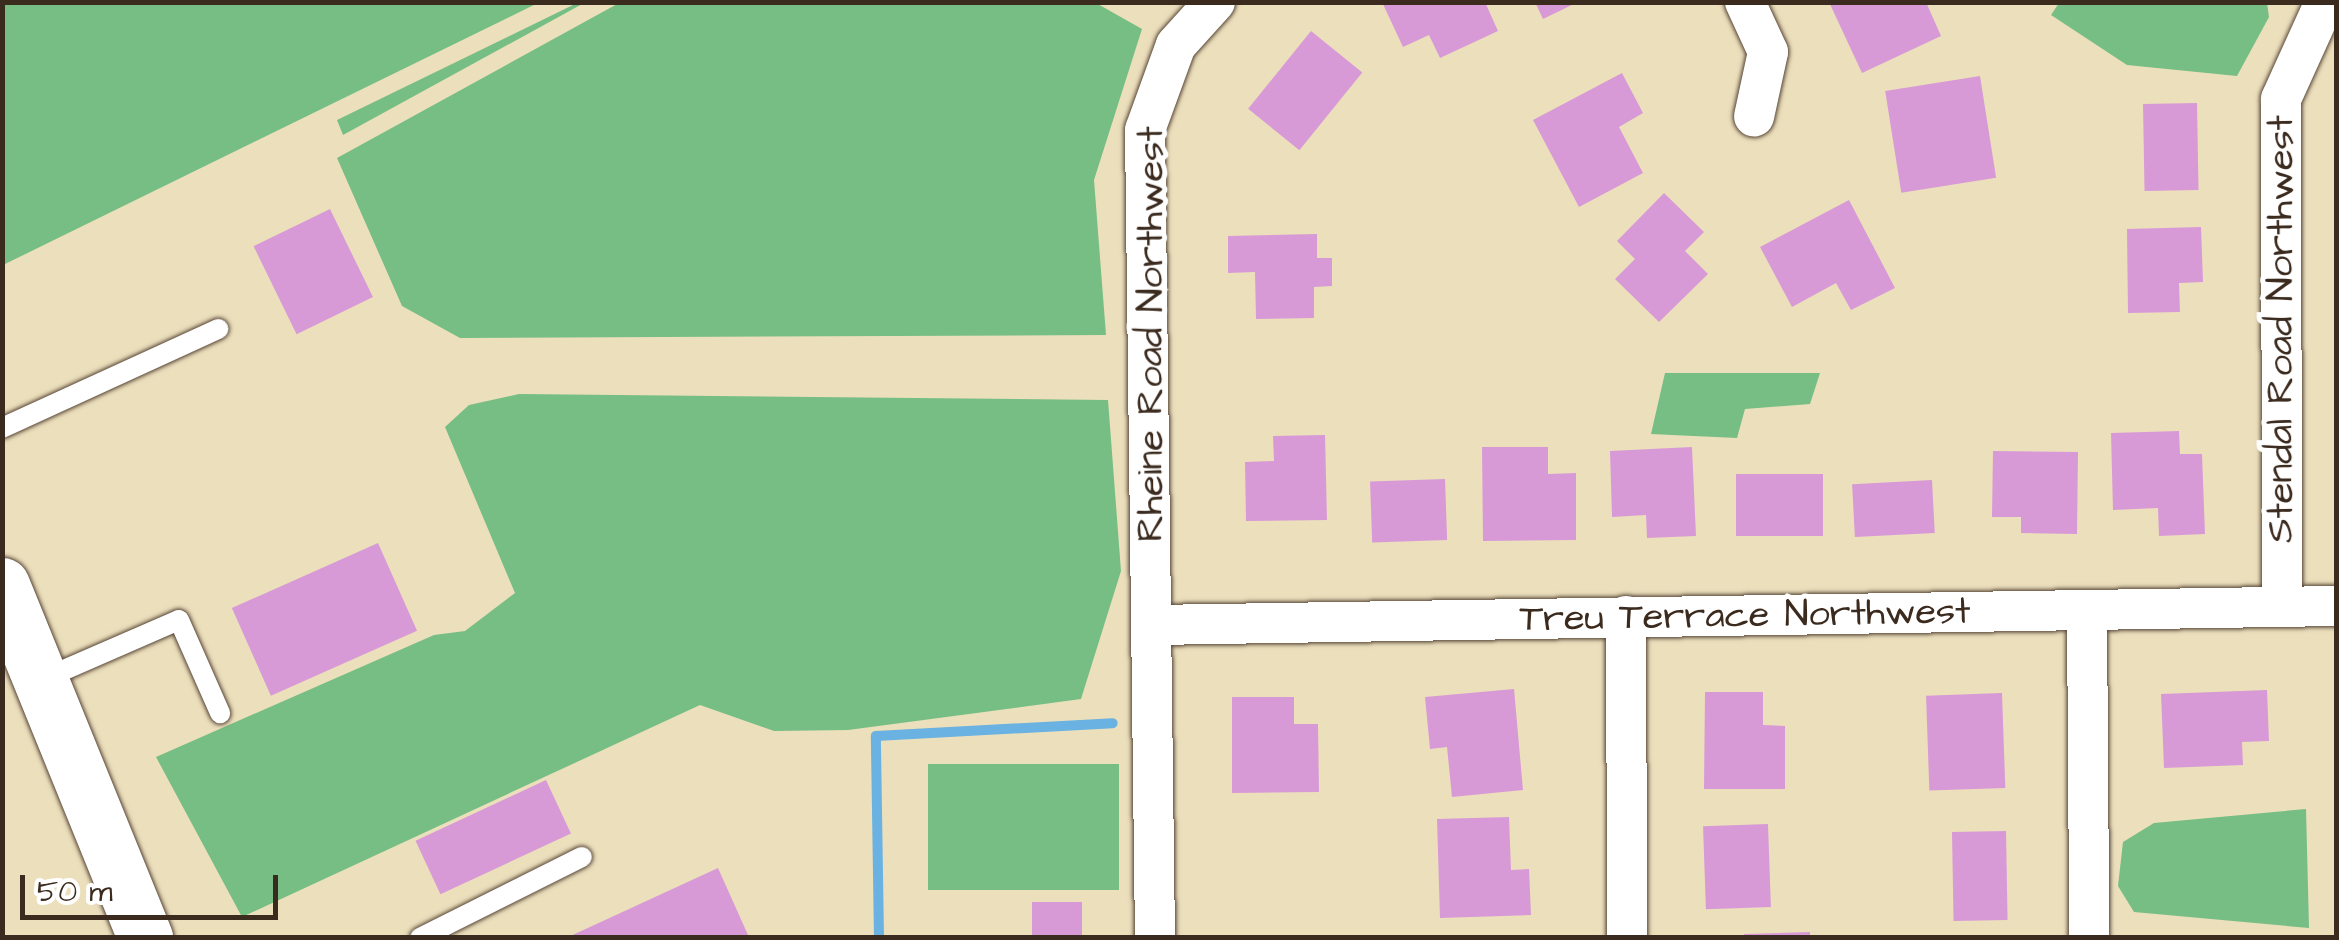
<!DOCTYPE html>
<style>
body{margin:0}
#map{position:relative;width:2339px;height:940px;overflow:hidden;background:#ecdfbc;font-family:"Architects Daughter",sans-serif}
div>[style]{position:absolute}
.forest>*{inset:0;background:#76be84;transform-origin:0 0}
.stream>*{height:10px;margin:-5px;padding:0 5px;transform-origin:5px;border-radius:5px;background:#69b2e1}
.building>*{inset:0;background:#d79ad7;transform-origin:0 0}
.roads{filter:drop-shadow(0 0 2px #564536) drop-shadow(0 0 2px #564536)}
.service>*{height:20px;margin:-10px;padding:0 10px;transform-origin:10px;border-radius:10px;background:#fff}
.minor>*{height:40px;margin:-20px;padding:0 20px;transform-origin:20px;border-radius:20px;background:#fff}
.secondary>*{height:55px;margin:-27.5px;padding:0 27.5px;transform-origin:27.5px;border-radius:27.5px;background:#fff}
span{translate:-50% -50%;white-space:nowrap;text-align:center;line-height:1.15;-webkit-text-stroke:10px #fff;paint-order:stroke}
.street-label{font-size:38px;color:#3b2a1e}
.frame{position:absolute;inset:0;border:5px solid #3b2a1e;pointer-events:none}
.scale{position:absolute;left:20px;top:875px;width:258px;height:45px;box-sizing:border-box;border:5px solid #3b2a1e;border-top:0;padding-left:12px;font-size:30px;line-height:35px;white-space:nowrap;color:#3b2a1e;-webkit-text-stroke:8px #fff;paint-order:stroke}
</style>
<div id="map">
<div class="forest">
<i style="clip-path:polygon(3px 2px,538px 2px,538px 3px,3px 265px)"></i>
<i style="clip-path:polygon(577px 3px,584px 3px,343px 135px,337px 120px)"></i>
<i style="clip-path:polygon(619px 3px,1096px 3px,1142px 29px,1094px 180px,1106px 335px,460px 338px,402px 306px,337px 158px)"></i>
<i style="clip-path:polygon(2267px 3px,2269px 17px,2237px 76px,2127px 65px,2051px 15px,2059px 3px)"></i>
<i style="clip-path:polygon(1665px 373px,1820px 373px,1810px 404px,1745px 409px,1737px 438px,1651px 434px)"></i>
<i style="clip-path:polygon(519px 394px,1108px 400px,1121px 571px,1081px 699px,848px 730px,774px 731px,700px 705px,242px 917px,156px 757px,434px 635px,465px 631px,515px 593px,445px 427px,469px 405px)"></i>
<i style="left:1119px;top:764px;width:126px;height:191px;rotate:90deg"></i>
<i style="clip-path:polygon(2306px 809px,2309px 928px,2134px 912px,2118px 886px,2123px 842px,2154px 823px)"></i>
</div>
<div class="stream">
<i style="left:879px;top:938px;width:202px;rotate:-90.9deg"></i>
<i style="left:876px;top:736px;width:237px;rotate:-3.1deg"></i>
</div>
<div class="building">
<i style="clip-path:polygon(1382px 2px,1485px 2px,1498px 31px,1440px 58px,1429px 35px,1403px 47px)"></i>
<i style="clip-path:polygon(1535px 2px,1578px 2px,1543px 19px)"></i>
<i style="clip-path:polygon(1829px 2px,1926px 2px,1941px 36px,1862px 73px)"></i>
<i style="left:1311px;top:31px;width:66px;height:100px;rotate:39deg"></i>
<i style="clip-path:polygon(1622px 73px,1643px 113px,1619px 127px,1643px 173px,1579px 207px,1533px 120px)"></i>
<i style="left:1980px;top:76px;width:103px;height:96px;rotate:81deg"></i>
<i style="left:2197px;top:103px;width:87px;height:54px;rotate:89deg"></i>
<i style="clip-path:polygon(1664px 193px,1704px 232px,1685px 251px,1708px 274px,1659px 322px,1615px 279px,1635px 259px,1617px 241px)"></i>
<i style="clip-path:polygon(1849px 200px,1895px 288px,1851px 310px,1836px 283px,1792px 307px,1760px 247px)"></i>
<i style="left:330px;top:209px;width:98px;height:85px;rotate:64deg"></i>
<i style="clip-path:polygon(2201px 227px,2203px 282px,2179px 283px,2180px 312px,2128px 313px,2127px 229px)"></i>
<i style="clip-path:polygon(1317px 234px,1317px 258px,1332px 258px,1332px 286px,1314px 287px,1314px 318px,1256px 319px,1255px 272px,1228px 273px,1228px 236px)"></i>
<i style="clip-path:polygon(2179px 431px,2180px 454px,2202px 454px,2205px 534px,2159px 536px,2158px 508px,2113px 510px,2111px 433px)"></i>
<i style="clip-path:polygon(1325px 435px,1327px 520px,1246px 521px,1245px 462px,1274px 461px,1273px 436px)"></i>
<i style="clip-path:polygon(1482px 447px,1548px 447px,1548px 474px,1576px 473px,1576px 540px,1483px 541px)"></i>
<i style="clip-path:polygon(1692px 447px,1696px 536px,1647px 538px,1646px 515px,1612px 517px,1610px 451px)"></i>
<i style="clip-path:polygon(1993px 451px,2078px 452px,2077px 534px,2021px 533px,2021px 517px,1992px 517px)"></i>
<i style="left:1736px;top:474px;width:87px;height:62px"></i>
<i style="left:1445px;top:479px;width:61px;height:75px;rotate:88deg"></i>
<i style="left:1932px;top:480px;width:53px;height:80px;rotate:87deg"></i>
<i style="left:378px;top:543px;width:96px;height:160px;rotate:66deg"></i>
<i style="clip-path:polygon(1514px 689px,1523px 790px,1452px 797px,1447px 747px,1430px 749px,1425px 697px)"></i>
<i style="clip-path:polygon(2267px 690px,2269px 741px,2242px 742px,2243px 765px,2164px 768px,2161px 694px)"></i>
<i style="clip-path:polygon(1705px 692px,1763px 692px,1763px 725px,1785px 726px,1785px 789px,1704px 789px)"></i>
<i style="left:2002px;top:693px;width:95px;height:76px;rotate:88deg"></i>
<i style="clip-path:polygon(1232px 697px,1294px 697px,1294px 724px,1318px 724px,1319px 792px,1232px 793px)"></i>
<i style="left:546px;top:780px;width:59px;height:144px;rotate:65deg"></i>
<i style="clip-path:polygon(1509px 817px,1511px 870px,1529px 869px,1531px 915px,1440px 918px,1437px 819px)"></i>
<i style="left:1768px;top:824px;width:83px;height:65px;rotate:88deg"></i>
<i style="left:2006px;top:831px;width:89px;height:54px;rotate:89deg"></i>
<i style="clip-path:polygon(718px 868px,748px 935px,566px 938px)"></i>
<i style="left:1082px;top:902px;width:36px;height:50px;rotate:90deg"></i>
<i style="clip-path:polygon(1810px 932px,1810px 938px,1744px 938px,1744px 934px)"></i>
</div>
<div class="roads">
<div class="service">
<i style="left:2px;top:428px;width:238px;rotate:-24.6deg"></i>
<i style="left:41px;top:680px;width:150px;rotate:-23.5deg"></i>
<i style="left:179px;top:620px;width:102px;rotate:66.2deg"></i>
<i style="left:420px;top:938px;width:181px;rotate:-26.6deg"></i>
</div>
<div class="minor">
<i style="left:1745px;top:2px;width:55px;rotate:65.3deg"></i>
<i style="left:1768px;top:52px;width:66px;rotate:102.2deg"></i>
<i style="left:2282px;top:605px;width:506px;rotate:-90.11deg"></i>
<i style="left:2281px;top:99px;width:107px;rotate:-65.6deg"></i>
<i style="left:2087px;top:613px;width:325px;rotate:89.6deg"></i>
<i style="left:1626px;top:616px;width:322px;rotate:89.8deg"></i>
<i style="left:1153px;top:625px;width:1183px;rotate:-0.92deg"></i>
<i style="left:1155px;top:938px;width:808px;rotate:-90.71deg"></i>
<i style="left:1145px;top:130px;width:90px;rotate:-70deg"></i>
<i style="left:1176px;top:45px;width:58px;rotate:-47.8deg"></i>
</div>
<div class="secondary">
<i style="left:2px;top:585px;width:381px;rotate:67.9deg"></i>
</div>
</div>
<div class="street-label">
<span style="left:2282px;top:329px;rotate:-90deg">Stendal Road Northwest</span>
<span style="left:1152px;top:334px;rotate:-90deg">Rheine Road Northwest</span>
<span style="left:1745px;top:616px;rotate:-1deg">Treu Terrace Northwest</span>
</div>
<div class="frame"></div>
<div class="scale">50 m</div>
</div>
